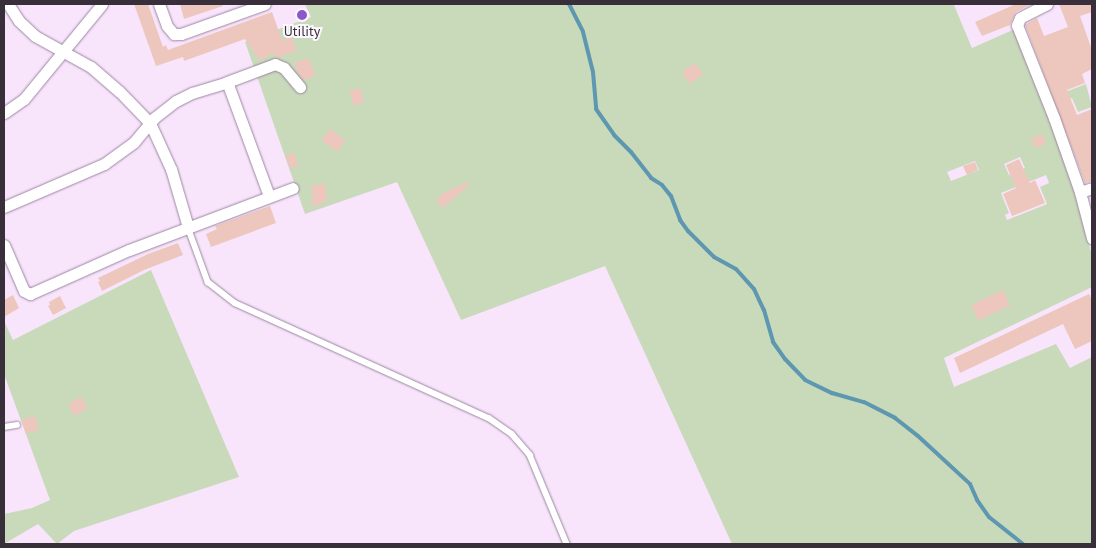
<!DOCTYPE html>
<style>
body{margin:0}
#map{position:relative;width:1096px;height:548px;overflow:hidden;background:#f8e5fc;font-family:"PT Sans",sans-serif}
div>[style]{position:absolute}
.green>*{inset:0;background:#c9dabb}
.stream>*{height:4px;margin:-2px;padding:0 2px;transform-origin:2px;border-radius:2px;background:#5d97b0}
.building>*{inset:0;background:#edc7bd;transform-origin:0 0}
.roads{filter:drop-shadow(0 0 1px #9c86a0) drop-shadow(0 0 1px #9c86a0)}
.lane>*{height:5.5px;margin:-2.75px;padding:0 2.75px;transform-origin:2.75px;border-radius:2.75px;background:#fff}
.street>*{height:11px;margin:-5.5px;padding:0 5.5px;transform-origin:5.5px;border-radius:5.5px;background:#fff}
.dots>*{width:14px;height:14px;translate:-50% -50%;box-sizing:border-box;border:2px solid #fdf8fe;border-radius:50%}
span{translate:-50% -50%;white-space:nowrap;text-align:center;line-height:1.15;-webkit-text-stroke:4px #fdf8fe;paint-order:stroke}
.poi-label{font-size:14px;color:#382f3a}
.frame{position:absolute;inset:0;border:5px solid #382f3a;pointer-events:none}
</style>
<div id="map">
<div class="green">
<i style="clip-path:polygon(evenodd,305px 4px,956px 4px,954px 5px,972px 48px,1015px 29px,1037px 79px,1077px 197px,1092px 256px,1092px 287px,944px 358px,954px 387px,1056px 344px,1070px 368px,1092px 357px,1092px 544px,732px 544px,605px 266px,461px 320px,397px 182px,305px 214px,245px 42px,311px 17px,305px 4px,1020px 157px,1025px 168px,1009px 175px,1004px 164px,1020px 157px,305px 4px,975px 161px,979px 170px,951px 181px,947px 172px,975px 161px,305px 4px,1046px 175px,1049px 183px,1040px 187px,1047px 204px,1007px 220px,1005px 215px,1009px 213px,1001px 193px,1046px 175px)"></i>
<i style="clip-path:polygon(1086px 84px,1092px 107px,1078px 112px,1072px 98px,1068px 100px,1065px 92px)"></i>
<i style="clip-path:polygon(151px 270px,239px 477px,74px 531px,57px 544px,38px 524px,4px 544px,4px 514px,32px 508px,50px 500px,4px 374px,4px 321px,13px 340px)"></i>
</div>
<div class="stream">
<i style="left:569px;top:4px;width:31px;rotate:63deg"></i>
<i style="left:583px;top:32px;width:41px;rotate:76deg"></i>
<i style="left:593px;top:72px;width:37px;rotate:85deg"></i>
<i style="left:596px;top:109px;width:32px;rotate:55deg"></i>
<i style="left:614px;top:135px;width:24px;rotate:45deg"></i>
<i style="left:631px;top:152px;width:33px;rotate:52deg"></i>
<i style="left:651px;top:178px;width:13px;rotate:32deg"></i>
<i style="left:662px;top:185px;width:14px;rotate:51deg"></i>
<i style="left:671px;top:196px;width:26px;rotate:69deg"></i>
<i style="left:680px;top:220px;width:14px;rotate:54deg"></i>
<i style="left:688px;top:231px;width:37px;rotate:45deg"></i>
<i style="left:714px;top:257px;width:25px;rotate:29deg"></i>
<i style="left:736px;top:269px;width:27px;rotate:48deg"></i>
<i style="left:754px;top:289px;width:23px;rotate:65deg"></i>
<i style="left:764px;top:310px;width:33px;rotate:74deg"></i>
<i style="left:773px;top:342px;width:21px;rotate:55deg"></i>
<i style="left:785px;top:359px;width:29px;rotate:46deg"></i>
<i style="left:805px;top:380px;width:30px;rotate:26deg"></i>
<i style="left:832px;top:393px;width:33px;rotate:16deg"></i>
<i style="left:864px;top:402px;width:35px;rotate:27deg"></i>
<i style="left:895px;top:418px;width:29px;rotate:38deg"></i>
<i style="left:918px;top:436px;width:71px;rotate:42.7deg"></i>
<i style="left:970px;top:484px;width:17px;rotate:66deg"></i>
<i style="left:977px;top:500px;width:21px;rotate:55deg"></i>
<i style="left:989px;top:517px;width:43px;rotate:38.5deg"></i>
</div>
<div class="building">
<i style="clip-path:polygon(134px 4px,148px 4px,163px 47px,166px 45px,168px 50px,272px 12px,282px 40px,292px 37px,297px 51px,278px 57px,275px 57px,273px 52px,260px 61px,245px 39px,184px 61px,183px 57px,156px 66px)"></i>
<i style="clip-path:polygon(180px 4px,222px 4px,223px 6px,184px 19px)"></i>
<i style="clip-path:polygon(1016px 4px,1031px 4px,1016px 12px,1010px 25px,982px 36px,975px 22px)"></i>
<i style="clip-path:polygon(1059px 4px,1092px 4px,1092px 12px,1080px 16px,1092px 50px,1092px 69px,1082px 74px,1085px 83px,1067px 90px,1077px 115px,1092px 109px,1092px 181px,1085px 183px,1025px 25px,1037px 18px,1044px 36px,1068px 27px)"></i>
<i style="clip-path:polygon(309px 58px,315px 76px,304px 80px,298px 73px,294px 63px)"></i>
<i style="left:695px;top:63px;width:14px;height:16px;rotate:56deg"></i>
<i style="left:360px;top:88px;width:15px;height:11px;rotate:74deg"></i>
<i style="left:330px;top:129px;width:19px;height:14px;rotate:36deg"></i>
<i style="left:1042px;top:134px;width:10px;height:12px;rotate:66deg"></i>
<i style="left:294px;top:153px;width:13px;height:9px;rotate:72deg"></i>
<i style="clip-path:polygon(1019px 159px,1030px 183px,1035px 180px,1045px 203px,1012px 216px,1003px 194px,1016px 188px,1006px 165px)"></i>
<i style="clip-path:polygon(975px 162px,978px 170px,967px 175px,963px 166px)"></i>
<i style="clip-path:polygon(468px 182px,470px 184px,443px 208px,436px 200px,443px 193px)"></i>
<i style="clip-path:polygon(325px 184px,327px 201px,322px 202px,322px 205px,313px 206px,311px 186px)"></i>
<i style="clip-path:polygon(270px 206px,276px 223px,211px 247px,206px 234px,217px 229px,215px 226px)"></i>
<i style="clip-path:polygon(178px 243px,183px 255px,144px 270px,102px 291px,98px 282px,100px 281px,98px 278px,148px 254px)"></i>
<i style="left:1003px;top:290px;width:17px;height:35px;rotate:65deg"></i>
<i style="clip-path:polygon(1089px 294px,1092px 300px,1092px 341px,1075px 349px,1063px 324px,960px 373px,954px 358px)"></i>
<i style="clip-path:polygon(13px 295px,19px 308px,4px 317px,4px 300px)"></i>
<i style="clip-path:polygon(60px 296px,66px 308px,53px 315px,48px 306px,50px 305px,49px 302px)"></i>
<i style="left:81px;top:397px;width:13px;height:15px;rotate:61deg"></i>
<i style="left:35px;top:416px;width:14px;height:14px;rotate:73deg"></i>
</div>
<div class="roads">
<div class="lane">
<i style="left:188px;top:227px;width:59px;rotate:70deg"></i>
<i style="left:208px;top:282px;width:34px;rotate:38deg"></i>
<i style="left:235px;top:303px;width:279px;rotate:24.4deg"></i>
<i style="left:489px;top:418px;width:28px;rotate:35deg"></i>
<i style="left:512px;top:434px;width:28px;rotate:49deg"></i>
<i style="left:530px;top:455px;width:96px;rotate:67.4deg"></i>
<i style="left:4px;top:427px;width:13px;rotate:-9deg"></i>
</div>
<div class="street">
<i style="left:8px;top:4px;width:20px;rotate:57deg"></i>
<i style="left:19px;top:21px;width:22px;rotate:43deg"></i>
<i style="left:35px;top:36px;width:64px;rotate:29deg"></i>
<i style="left:91px;top:67px;width:37px;rotate:41deg"></i>
<i style="left:119px;top:91px;width:45px;rotate:45.9deg"></i>
<i style="left:150px;top:123px;width:51px;rotate:65.5deg"></i>
<i style="left:171px;top:169px;width:60px;rotate:73.7deg"></i>
<i style="left:159px;top:4px;width:23px;rotate:70deg"></i>
<i style="left:167px;top:26px;width:11px;rotate:49deg"></i>
<i style="left:174px;top:34px;width:7px"></i>
<i style="left:181px;top:34px;width:89px;rotate:-19.7deg"></i>
<i style="left:1047px;top:4px;width:30px;rotate:153deg"></i>
<i style="left:1020px;top:18px;width:8px;rotate:113deg"></i>
<i style="left:1017px;top:25px;width:100px;rotate:68.3deg"></i>
<i style="left:1054px;top:118px;width:78px;rotate:70.6deg"></i>
<i style="left:1080px;top:192px;width:48px;rotate:75.4deg"></i>
<i style="left:4px;top:113px;width:24px;rotate:-35deg"></i>
<i style="left:24px;top:99px;width:123px;rotate:-50.6deg"></i>
<i style="left:1080px;top:192px;width:13px;rotate:-18deg"></i>
<i style="left:269px;top:196px;width:121px;rotate:-110.2deg"></i>
<i style="left:227px;top:82px;width:51px;rotate:-20.6deg"></i>
<i style="left:275px;top:64px;width:10px;rotate:24deg"></i>
<i style="left:284px;top:68px;width:25px;rotate:50deg"></i>
<i style="left:4px;top:207px;width:109px;rotate:-23.3deg"></i>
<i style="left:104px;top:164px;width:37px;rotate:-36deg"></i>
<i style="left:134px;top:142px;width:31px;rotate:-50deg"></i>
<i style="left:154px;top:118px;width:28px;rotate:-38deg"></i>
<i style="left:176px;top:101px;width:18px;rotate:-27deg"></i>
<i style="left:192px;top:93px;width:37px;rotate:-17deg"></i>
<i style="left:4px;top:245px;width:50px;rotate:66.5deg"></i>
<i style="left:24px;top:291px;width:7px;rotate:27deg"></i>
<i style="left:30px;top:294px;width:108px;rotate:-24deg"></i>
<i style="left:129px;top:250px;width:175px;rotate:-20.7deg"></i>
</div>
</div>
<div class="dots">
<i style="left:302px;top:15px;background:#8c56cd"></i>
</div>
<div class="poi-label">
<span style="left:302px;top:31px">Utility</span>
</div>
<div class="frame"></div>
</div>
